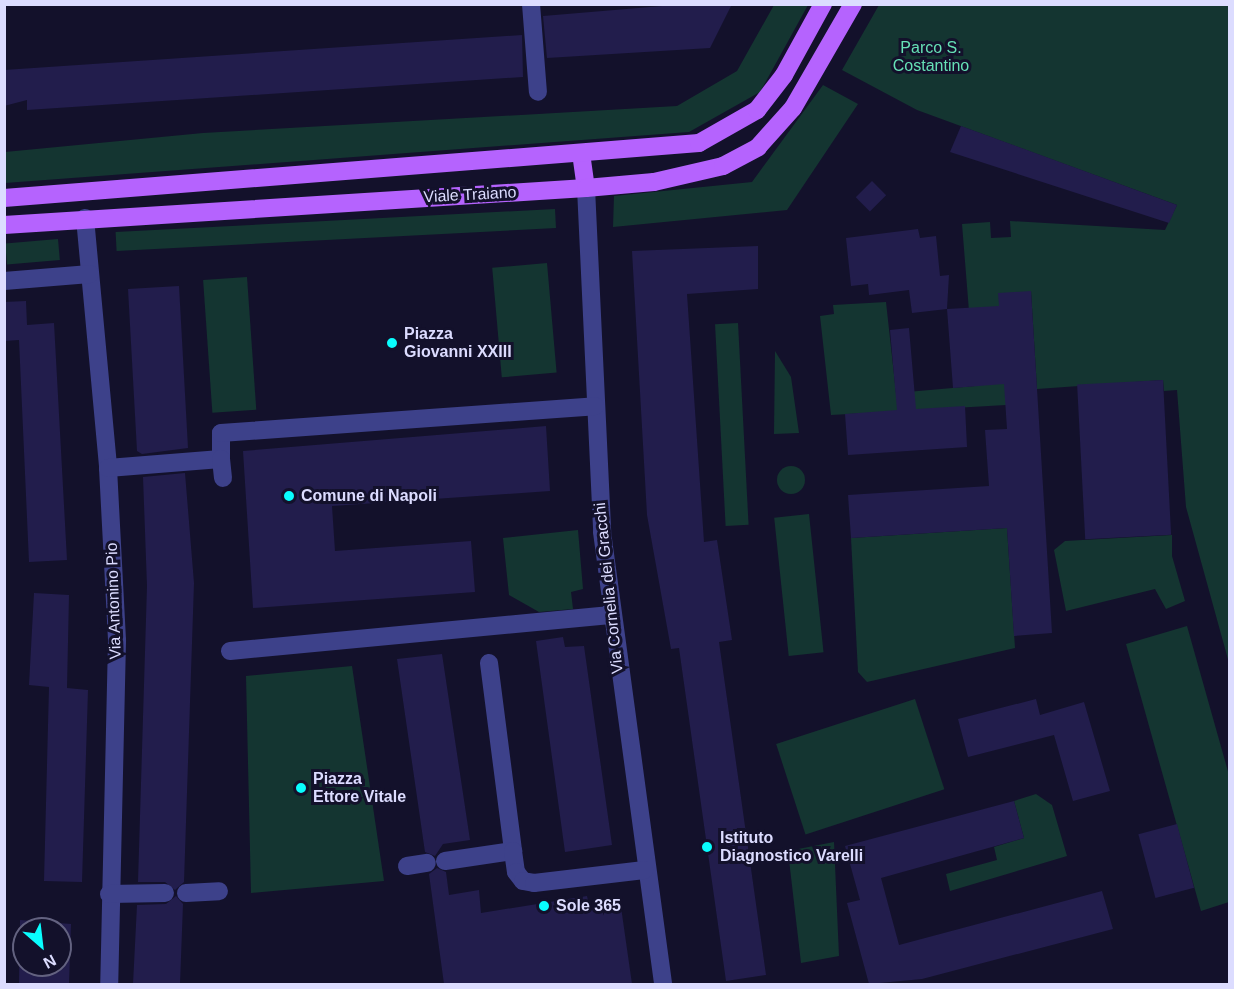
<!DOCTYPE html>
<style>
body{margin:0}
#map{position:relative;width:1234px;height:989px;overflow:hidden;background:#13112b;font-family:Helvetica,sans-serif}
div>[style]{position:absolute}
.green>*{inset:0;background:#143531;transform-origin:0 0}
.round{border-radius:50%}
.building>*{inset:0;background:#221d4c;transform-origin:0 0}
.minor>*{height:18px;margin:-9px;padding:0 9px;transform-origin:9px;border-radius:9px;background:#3d418a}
.major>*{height:18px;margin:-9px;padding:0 9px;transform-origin:9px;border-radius:9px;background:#b563fe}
.dots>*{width:16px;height:16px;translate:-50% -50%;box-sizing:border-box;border:3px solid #13112b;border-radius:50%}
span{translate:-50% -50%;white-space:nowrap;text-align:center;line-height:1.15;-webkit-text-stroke:6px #13112b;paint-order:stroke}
.park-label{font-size:16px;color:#66e1b6}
.street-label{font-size:16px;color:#dcdcff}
.poi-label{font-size:16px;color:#dcdcff;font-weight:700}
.left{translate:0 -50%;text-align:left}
.frame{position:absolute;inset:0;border:6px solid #dcdcff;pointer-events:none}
.north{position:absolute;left:12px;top:917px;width:60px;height:60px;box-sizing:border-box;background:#13112b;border:2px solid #636280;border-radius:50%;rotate:152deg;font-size:16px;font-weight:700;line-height:24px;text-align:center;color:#dcdcff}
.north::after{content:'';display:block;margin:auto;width:21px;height:27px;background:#09fdfe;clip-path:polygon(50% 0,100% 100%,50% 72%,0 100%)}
</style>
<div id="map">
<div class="green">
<i style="clip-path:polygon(774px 5px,808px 5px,760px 92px,689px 132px,5px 183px,5px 152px,203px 133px,677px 106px,737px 71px)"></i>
<i style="clip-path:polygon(879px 5px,1229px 5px,1229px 663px,1186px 507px,1177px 390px,1164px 391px,1163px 380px,1037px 389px,1031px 291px,1006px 405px,831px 415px,820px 316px,834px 314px,833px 305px,886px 302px,896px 393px,975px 386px,962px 224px,990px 222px,991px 238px,1011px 237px,1010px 221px,1165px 230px,1177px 205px,917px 110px,842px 70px)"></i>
<i style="clip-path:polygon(823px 85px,858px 104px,787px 210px,613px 227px,614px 196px,752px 182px)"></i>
<i style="left:555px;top:209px;width:19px;height:440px;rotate:87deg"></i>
<i style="left:58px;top:239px;width:21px;height:53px;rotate:85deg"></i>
<i style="left:547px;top:263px;width:110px;height:55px;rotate:85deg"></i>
<i style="left:247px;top:277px;width:133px;height:44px;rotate:86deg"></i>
<i style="left:738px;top:323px;width:202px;height:23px;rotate:87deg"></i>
<i style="clip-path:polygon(775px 351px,791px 377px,799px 433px,774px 434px)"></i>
<i class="round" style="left:777px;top:466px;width:28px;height:28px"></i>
<i style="left:809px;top:514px;width:139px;height:35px;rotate:84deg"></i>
<i style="clip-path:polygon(1007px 528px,1015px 648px,867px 682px,858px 672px,851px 538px)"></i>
<i style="clip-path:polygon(578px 530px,583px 589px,571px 592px,573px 609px,539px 612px,509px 595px,503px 538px)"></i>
<i style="clip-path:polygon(1172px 535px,1172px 556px,1185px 601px,1166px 609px,1155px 589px,1066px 611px,1054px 550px,1065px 541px)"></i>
<i style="clip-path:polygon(1187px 626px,1229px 775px,1229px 902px,1201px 911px,1126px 644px)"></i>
<i style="clip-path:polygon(352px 666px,384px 881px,251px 893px,246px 676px)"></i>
<i style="left:915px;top:699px;width:95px;height:146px;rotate:72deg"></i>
<i style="clip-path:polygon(1036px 794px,1052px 805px,1067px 856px,950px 891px,946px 874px,997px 860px,994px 847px,1024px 838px,1014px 801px)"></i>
<i style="clip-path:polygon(834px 842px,839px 956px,801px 963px,788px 851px)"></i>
</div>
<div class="building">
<i style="clip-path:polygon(686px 4px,732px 4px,710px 48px,547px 58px,543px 16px)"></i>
<i style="clip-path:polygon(522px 35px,523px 77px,27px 110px,27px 100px,4px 106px,4px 70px)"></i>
<i style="clip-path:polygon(961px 126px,1177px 205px,1169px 223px,950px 152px)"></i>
<i style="left:872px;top:181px;width:20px;height:23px;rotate:45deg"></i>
<i style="clip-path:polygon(918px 229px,920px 238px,936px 236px,940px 276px,949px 275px,947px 309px,912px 313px,909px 290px,869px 295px,868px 284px,851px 286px,846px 238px)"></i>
<i style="clip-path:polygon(758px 246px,758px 289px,687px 294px,704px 542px,717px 540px,732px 640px,719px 642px,766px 975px,726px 981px,679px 648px,671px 649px,647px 515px,632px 251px)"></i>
<i style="clip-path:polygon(179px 286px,188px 448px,142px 454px,137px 451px,128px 289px)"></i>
<i style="clip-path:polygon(1031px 291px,1052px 633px,1014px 636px,1007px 528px,851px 538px,848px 495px,989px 486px,985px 430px,1007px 429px,1004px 384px,953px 388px,947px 309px,999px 306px,998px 293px)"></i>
<i style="clip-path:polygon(26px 301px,27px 325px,54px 323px,67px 560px,29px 562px,19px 340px,4px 341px,4px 302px)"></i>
<i style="clip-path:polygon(909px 328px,916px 409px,965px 406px,967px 447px,848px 455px,845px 414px,897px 410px,890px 330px)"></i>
<i style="left:1163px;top:380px;width:155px;height:86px;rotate:87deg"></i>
<i style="clip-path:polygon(546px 426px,550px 491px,332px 506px,335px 551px,471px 541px,475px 592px,253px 608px,243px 451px)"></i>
<i style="clip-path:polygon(185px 473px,194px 583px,184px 882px,175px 890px,165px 882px,138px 882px,147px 586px,143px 477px)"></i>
<i style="clip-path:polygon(34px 593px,69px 595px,67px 688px,88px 690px,82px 882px,44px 881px,49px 687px,29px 685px)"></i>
<i style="clip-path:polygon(563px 637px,565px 647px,584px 646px,612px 845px,565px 852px,536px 641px)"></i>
<i style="clip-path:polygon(442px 654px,470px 840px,443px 844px,435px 856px,425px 852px,397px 659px)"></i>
<i style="clip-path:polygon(1036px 699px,1040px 715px,1084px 702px,1110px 791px,1073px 801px,1054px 735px,968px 757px,958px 719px)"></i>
<i style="clip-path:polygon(1014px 801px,1024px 838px,881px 878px,899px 945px,1102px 891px,1113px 929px,922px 979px,869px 984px,847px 903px,860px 900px,845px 846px)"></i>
<i style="left:1177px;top:824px;width:66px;height:40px;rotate:75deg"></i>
<i style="clip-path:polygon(437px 868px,446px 872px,449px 895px,479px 890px,481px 913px,587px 896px,589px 905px,620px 900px,632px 984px,444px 984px,429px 874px)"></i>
<i style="clip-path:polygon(176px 896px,183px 904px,180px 984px,133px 984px,137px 905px,166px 904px)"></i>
<i style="clip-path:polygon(evenodd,20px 920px,71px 924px,69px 984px,19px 984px,20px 920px,24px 929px,60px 929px,60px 965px,24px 965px,24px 929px)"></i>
</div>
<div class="minor">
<i style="left:531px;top:4px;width:88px;rotate:85.5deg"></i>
<i style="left:586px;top:188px;width:344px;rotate:87.3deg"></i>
<i style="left:602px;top:532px;width:456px;rotate:82.3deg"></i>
<i style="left:85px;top:218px;width:251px;rotate:84.7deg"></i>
<i style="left:108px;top:468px;width:173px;rotate:87deg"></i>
<i style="left:117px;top:641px;width:343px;rotate:91.3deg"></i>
<i style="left:4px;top:281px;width:86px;rotate:-4.7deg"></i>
<i style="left:221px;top:459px;width:26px;rotate:-90deg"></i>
<i style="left:221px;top:433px;width:375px;rotate:-4.1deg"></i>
<i style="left:108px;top:468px;width:113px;rotate:-4.6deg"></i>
<i style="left:221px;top:459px;width:19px;rotate:84deg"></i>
<i style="left:230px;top:651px;width:382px;rotate:-5.4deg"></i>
<i style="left:489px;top:663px;width:190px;rotate:82.7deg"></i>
<i style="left:445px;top:861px;width:69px;rotate:-8.4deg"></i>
<i style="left:513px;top:851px;width:21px;rotate:82deg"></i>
<i style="left:516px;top:872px;width:11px;rotate:52deg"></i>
<i style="left:523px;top:881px;width:11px;rotate:10deg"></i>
<i style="left:534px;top:883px;width:111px;rotate:-6.7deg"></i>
<i style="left:407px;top:866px;width:20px;rotate:-9deg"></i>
<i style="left:186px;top:893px;width:33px;rotate:-3deg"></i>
<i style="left:109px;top:894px;width:56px;rotate:-1deg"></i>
</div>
<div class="major">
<i style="left:581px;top:153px;width:35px;rotate:82deg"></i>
<i style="left:4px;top:198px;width:697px;rotate:-4.52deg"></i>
<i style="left:699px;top:143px;width:67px;rotate:-29.6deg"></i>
<i style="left:757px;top:110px;width:44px;rotate:-52.4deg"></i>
<i style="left:784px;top:75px;width:81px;rotate:-61.2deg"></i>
<i style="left:4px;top:225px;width:583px;rotate:-3.64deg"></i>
<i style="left:586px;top:188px;width:68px;rotate:-5deg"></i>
<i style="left:654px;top:182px;width:71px;rotate:-13.1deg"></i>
<i style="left:723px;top:166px;width:40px;rotate:-28deg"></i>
<i style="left:758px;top:147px;width:52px;rotate:-48.1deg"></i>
<i style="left:793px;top:108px;width:120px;rotate:-60deg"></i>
</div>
<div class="dots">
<i style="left:392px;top:343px;background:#09fdfe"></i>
<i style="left:289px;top:496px;background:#09fdfe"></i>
<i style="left:301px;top:788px;background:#09fdfe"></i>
<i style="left:707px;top:847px;background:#09fdfe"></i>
<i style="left:544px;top:906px;background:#09fdfe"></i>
</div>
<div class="park-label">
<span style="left:931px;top:57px">Parco S.<br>Costantino</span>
</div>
<div class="street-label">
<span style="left:470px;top:195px;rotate:-3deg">Viale Traiano</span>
<span style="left:609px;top:588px;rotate:-96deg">Via Cornelia dei Gracchi</span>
<span style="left:114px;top:601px;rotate:-92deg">Via Antonino Pio</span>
</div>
<div class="poi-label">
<span class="left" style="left:404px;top:343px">Piazza<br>Giovanni XXIII</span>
<span class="left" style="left:301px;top:496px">Comune di Napoli</span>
<span class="left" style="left:313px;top:788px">Piazza<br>Ettore Vitale</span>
<span class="left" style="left:720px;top:847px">Istituto<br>Diagnostico Varelli</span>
<span class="left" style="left:556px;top:906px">Sole 365</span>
</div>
<div class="frame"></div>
<div class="north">N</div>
</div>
